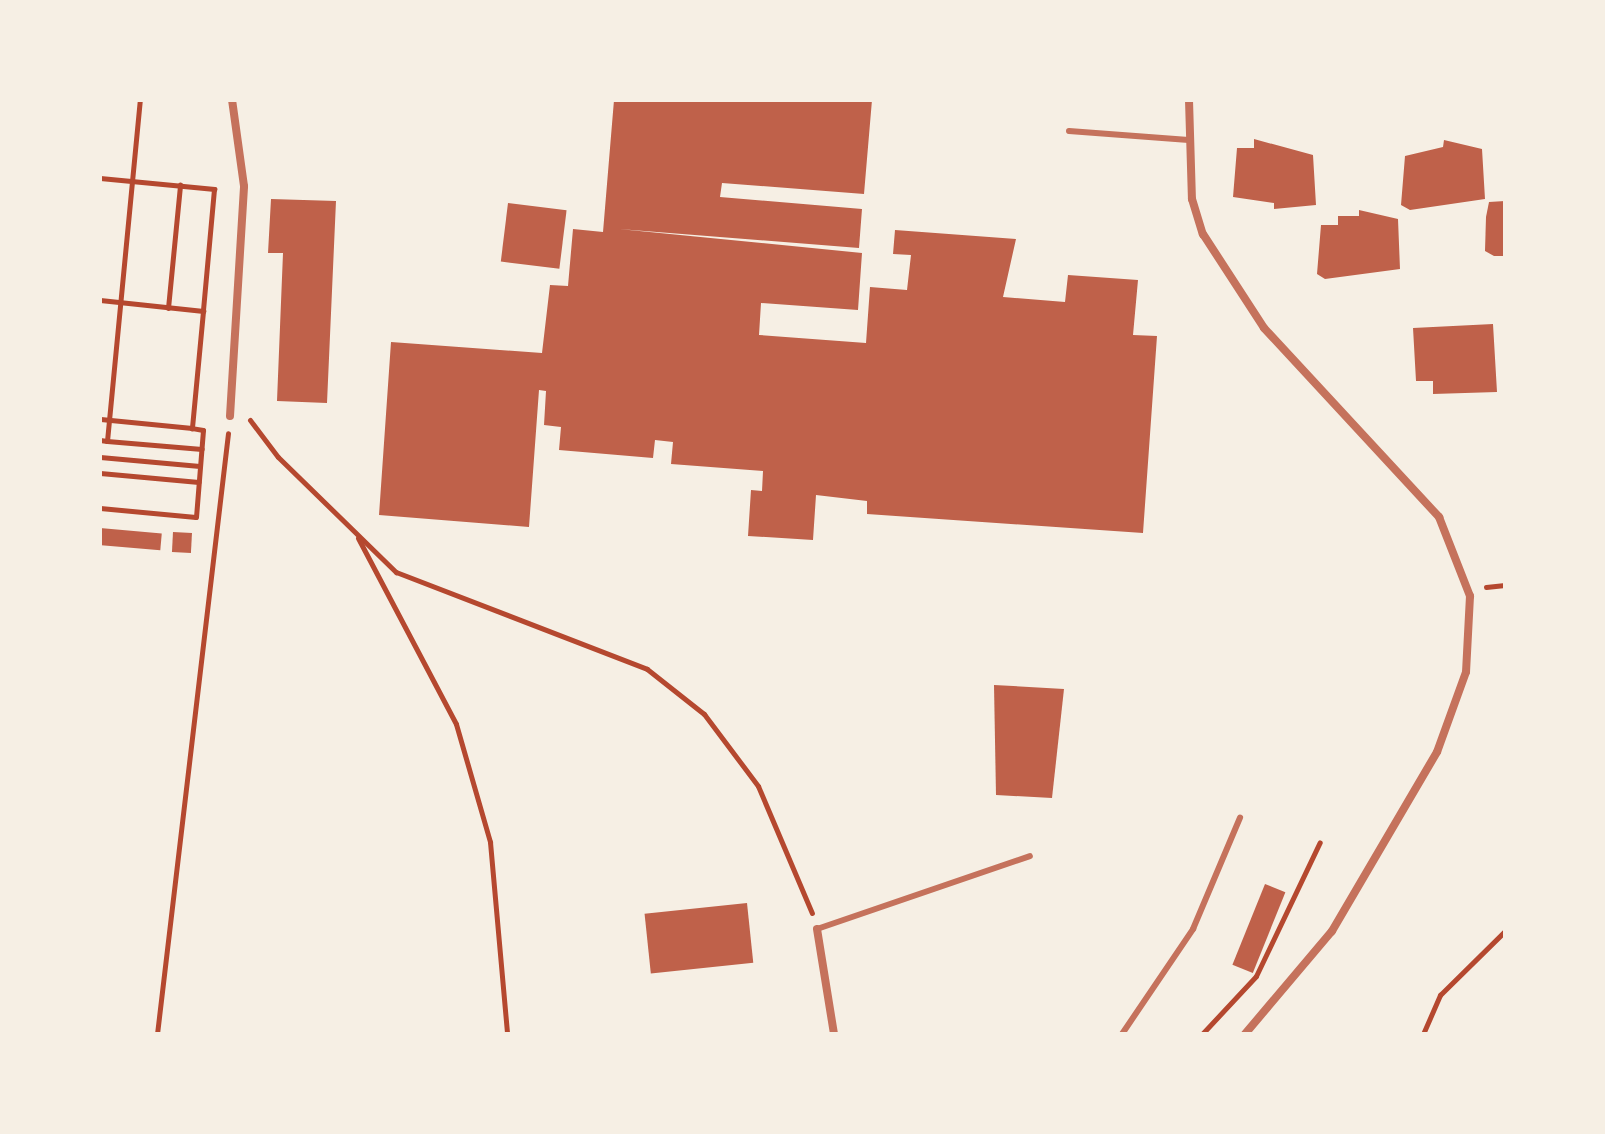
<!DOCTYPE html>
<style>
body{margin:0}
#map{position:relative;width:1605px;height:1134px;overflow:hidden;background:#f6efe4;font-family:"IBM Plex Sans",sans-serif}
div>[style]{position:absolute}
.building>*{inset:0;background:#bf614a;transform-origin:0 0}
.path>*{height:5px;margin:-2.5px;padding:0 2.5px;transform-origin:2.5px;border-radius:2.5px;background:#b5482f}
.service>*{height:6px;margin:-3px;padding:0 3px;transform-origin:3px;border-radius:3px;background:#c5725c}
.minor>*{height:8px;margin:-4px;padding:0 4px;transform-origin:4px;border-radius:4px;background:#c5725c}
span{translate:-50% -50%;white-space:nowrap;text-align:center;line-height:1.15;-webkit-text-stroke:7px #f6efe4;paint-order:stroke}
.frame{position:absolute;inset:0;border:102px solid #f6efe4;pointer-events:none}
</style>
<div id="map">
<div class="building">
<i style="clip-path:polygon(614px 100px,872px 100px,864px 194px,722px 183px,720px 197px,862px 209px,859px 248px,619px 229px,862px 253px,858px 310px,761px 303px,759px 335px,866px 343px,870px 287px,907px 290px,911px 255px,893px 254px,895px 230px,1016px 239px,1003px 297px,1065px 302px,1068px 275px,1138px 280px,1133px 335px,1157px 336px,1143px 533px,867px 514px,867px 501px,816px 495px,813px 540px,748px 536px,751px 490px,762px 491px,763px 471px,671px 464px,673px 442px,655px 440px,653px 458px,559px 450px,561px 427px,544px 425px,546px 391px,539px 390px,529px 527px,379px 515px,391px 342px,542px 353px,550px 285px,568px 286px,573px 229px,603px 232px)"></i>
<i style="clip-path:polygon(1254px 139px,1313px 155px,1316px 205px,1274px 209px,1274px 203px,1233px 197px,1237px 148px,1254px 148px)"></i>
<i style="clip-path:polygon(1444px 140px,1482px 149px,1485px 199px,1410px 210px,1401px 205px,1405px 156px,1443px 147px)"></i>
<i style="clip-path:polygon(271px 199px,336px 201px,327px 403px,277px 401px,283px 253px,268px 253px)"></i>
<i style="clip-path:polygon(1505px 201px,1505px 256px,1494px 256px,1485px 251px,1486px 217px,1489px 202px)"></i>
<i style="left:508px;top:203px;width:59px;height:59px;rotate:7deg"></i>
<i style="clip-path:polygon(1359px 210px,1398px 219px,1400px 269px,1325px 279px,1317px 274px,1321px 225px,1338px 225px,1338px 216px,1359px 216px)"></i>
<i style="clip-path:polygon(1493px 324px,1497px 392px,1433px 394px,1433px 381px,1416px 381px,1413px 328px)"></i>
<i style="left:100px;top:528px;width:62px;height:17px;rotate:5deg"></i>
<i style="left:173px;top:532px;width:19px;height:20px;rotate:3deg"></i>
<i style="clip-path:polygon(994px 685px,1064px 689px,1052px 798px,996px 795px)"></i>
<i style="left:1265px;top:884px;width:22px;height:87px;rotate:22deg"></i>
<i style="left:747px;top:903px;width:60px;height:103px;rotate:84deg"></i>
</div>
<div class="path">
<i style="left:100px;top:178px;width:115px;rotate:5.5deg"></i>
<i style="left:214px;top:189px;width:122px;rotate:95.2deg"></i>
<i style="left:100px;top:300px;width:104px;rotate:6.1deg"></i>
<i style="left:203px;top:311px;width:118px;rotate:95.4deg"></i>
<i style="left:192px;top:428px;width:92px;rotate:-174.4deg"></i>
<i style="left:168px;top:308px;width:124px;rotate:-84.4deg"></i>
<i style="left:250px;top:420px;width:46px;rotate:52.9deg"></i>
<i style="left:278px;top:457px;width:165px;rotate:44.3deg"></i>
<i style="left:396px;top:572px;width:269px;rotate:21.1deg"></i>
<i style="left:647px;top:669px;width:73px;rotate:38.3deg"></i>
<i style="left:704px;top:714px;width:90px;rotate:53.1deg"></i>
<i style="left:758px;top:786px;width:138px;rotate:67deg"></i>
<i style="left:100px;top:440px;width:7px;rotate:8deg"></i>
<i style="left:107px;top:441px;width:343px;rotate:-84.5deg"></i>
<i style="left:107px;top:441px;width:95px;rotate:4.8deg"></i>
<i style="left:100px;top:457px;width:100px;rotate:5.1deg"></i>
<i style="left:100px;top:473px;width:99px;rotate:5.2deg"></i>
<i style="left:100px;top:508px;width:96px;rotate:5.4deg"></i>
<i style="left:196px;top:517px;width:87px;rotate:-85.4deg"></i>
<i style="left:203px;top:430px;width:11px;rotate:-170deg"></i>
<i style="left:358px;top:538px;width:210px;rotate:62.2deg"></i>
<i style="left:456px;top:724px;width:123px;rotate:73.9deg"></i>
<i style="left:490px;top:842px;width:193px;rotate:84.9deg"></i>
<i style="left:1486px;top:587px;width:19px;rotate:-6deg"></i>
<i style="left:157px;top:1034px;width:605px;rotate:-83.26deg"></i>
<i style="left:1202px;top:1034px;width:79px;rotate:-47deg"></i>
<i style="left:1256px;top:976px;width:148px;rotate:-64.5deg"></i>
<i style="left:1423px;top:1034px;width:43px;rotate:-66.4deg"></i>
<i style="left:1440px;top:995px;width:91px;rotate:-44.6deg"></i>
</div>
<div class="service">
<i style="left:1069px;top:131px;width:120px;rotate:4.3deg"></i>
<i style="left:817px;top:929px;width:225px;rotate:-18.9deg"></i>
<i style="left:1122px;top:1034px;width:127px;rotate:-55.9deg"></i>
<i style="left:1193px;top:929px;width:121px;rotate:-67.1deg"></i>
</div>
<div class="minor">
<i style="left:1189px;top:100px;width:99px;rotate:88.3deg"></i>
<i style="left:1192px;top:199px;width:37px;rotate:73deg"></i>
<i style="left:1203px;top:234px;width:112px;rotate:57deg"></i>
<i style="left:1264px;top:328px;width:258px;rotate:47.2deg"></i>
<i style="left:1439px;top:517px;width:85px;rotate:68.6deg"></i>
<i style="left:1470px;top:596px;width:76px;rotate:93deg"></i>
<i style="left:1466px;top:672px;width:85px;rotate:109.9deg"></i>
<i style="left:1437px;top:752px;width:208px;rotate:120.4deg"></i>
<i style="left:1332px;top:931px;width:135px;rotate:130.2deg"></i>
<i style="left:230px;top:416px;width:230px;rotate:-86.5deg"></i>
<i style="left:244px;top:186px;width:87px;rotate:-97.9deg"></i>
<i style="left:817px;top:929px;width:106px;rotate:80.8deg"></i>
</div>
<div class="frame"></div>
</div>
